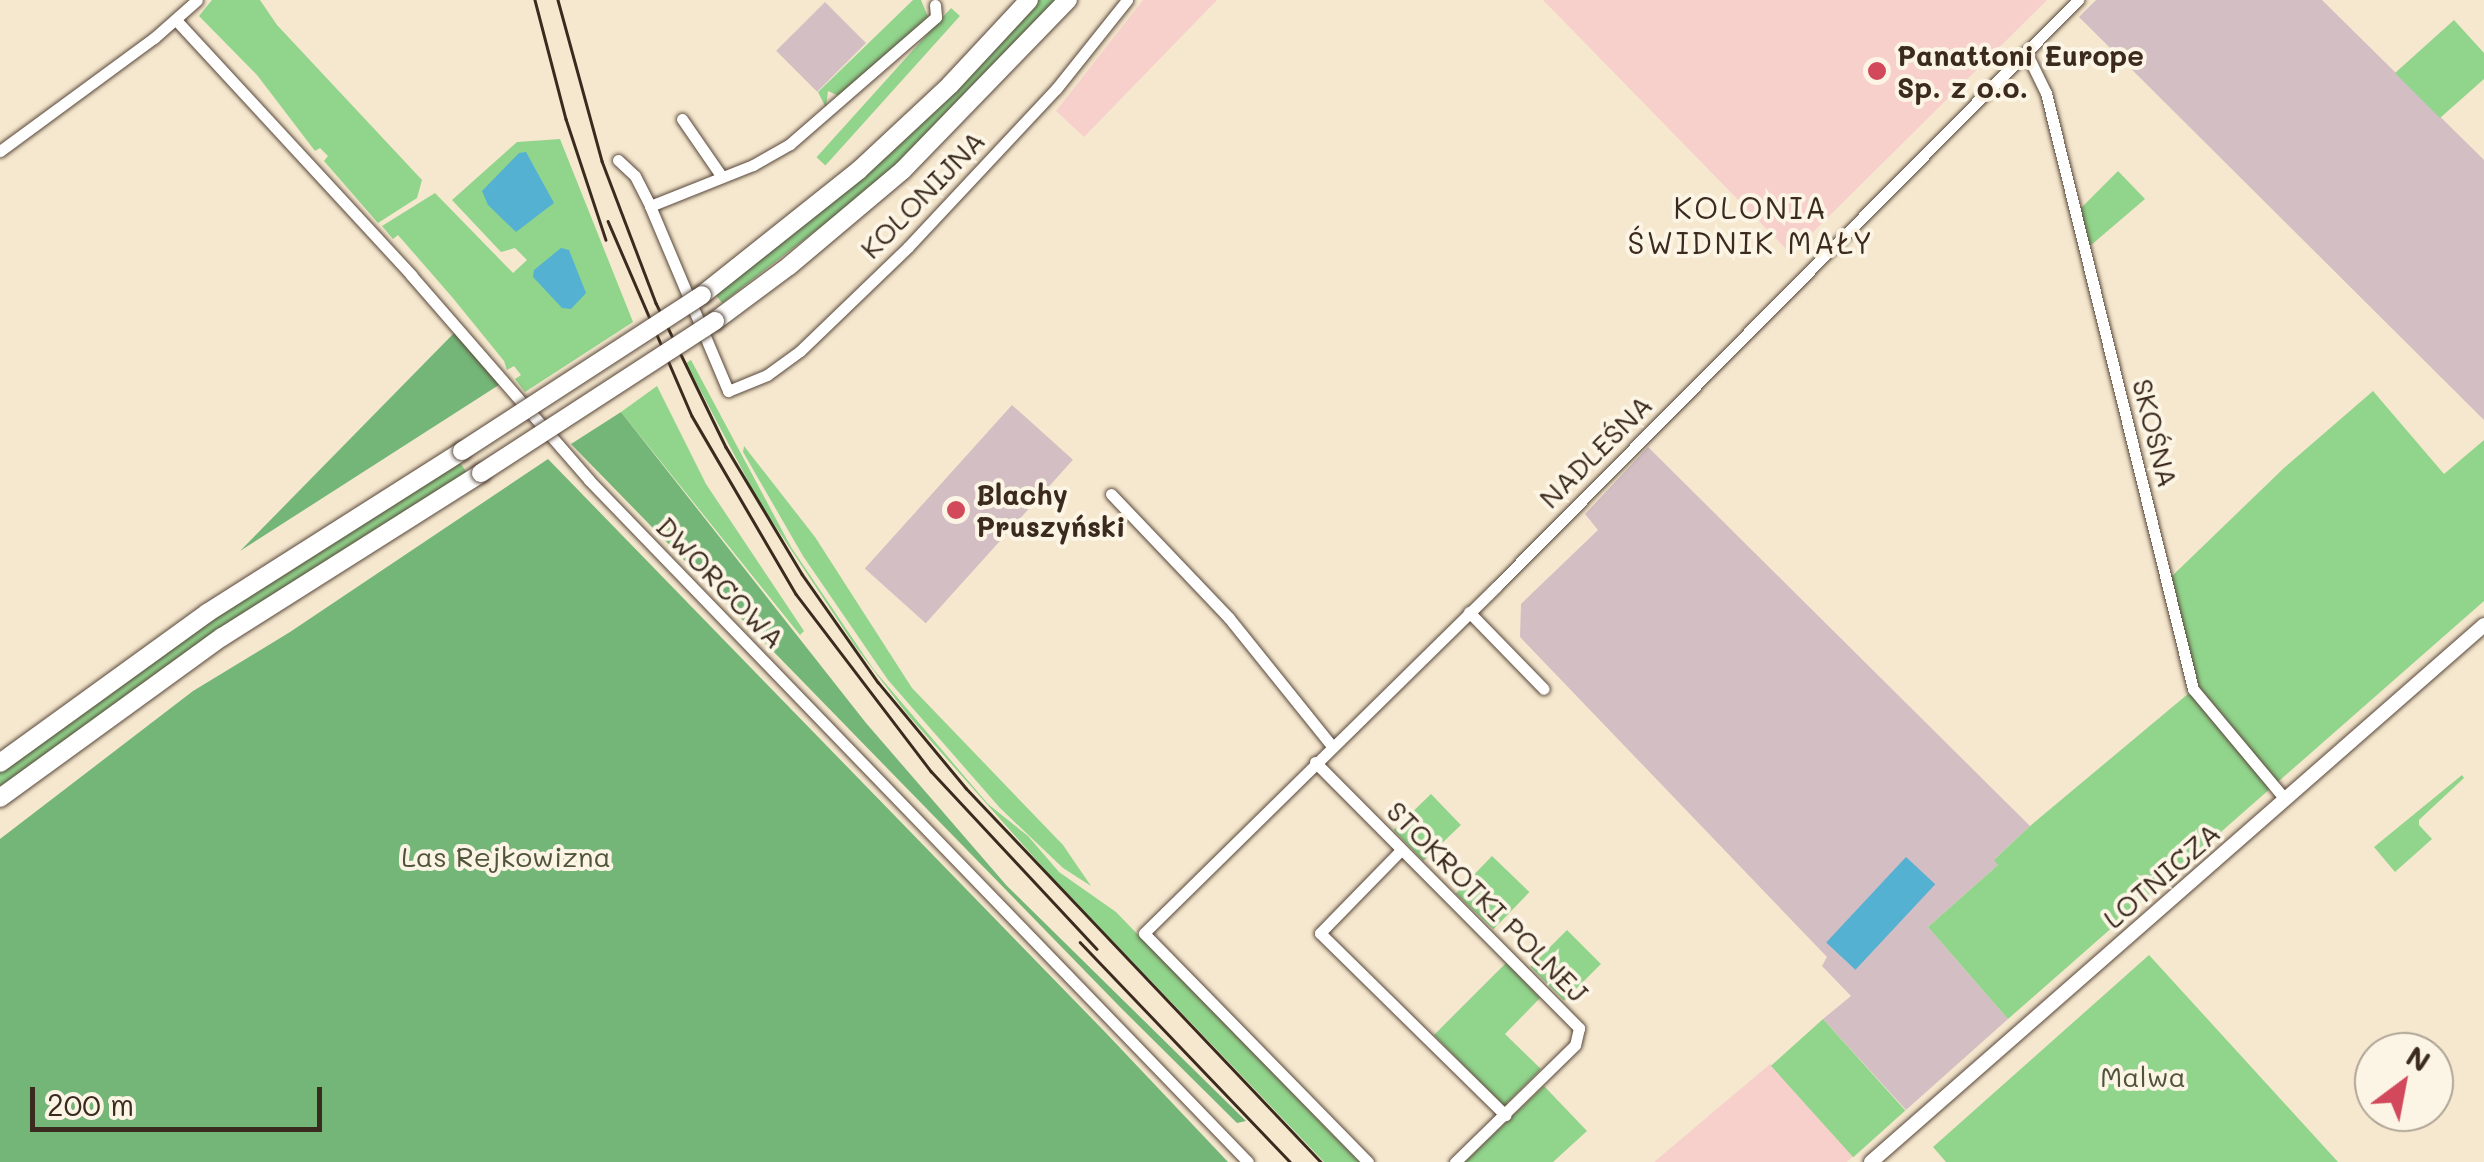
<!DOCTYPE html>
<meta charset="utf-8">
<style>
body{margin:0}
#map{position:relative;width:2484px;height:1162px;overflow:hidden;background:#f6e8cf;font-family:Mali,sans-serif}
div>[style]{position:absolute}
.built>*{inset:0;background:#f7d0cc}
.industrial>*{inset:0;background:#d2bec3;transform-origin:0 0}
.green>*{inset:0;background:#91d48c;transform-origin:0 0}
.forest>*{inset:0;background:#74b678}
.water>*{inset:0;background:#54b1d2;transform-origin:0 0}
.roads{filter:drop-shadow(0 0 2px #574639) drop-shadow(0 0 2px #574639)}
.minor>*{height:11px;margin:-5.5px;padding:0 5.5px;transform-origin:5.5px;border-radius:5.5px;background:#fff}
.major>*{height:14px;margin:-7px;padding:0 7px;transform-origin:7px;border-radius:7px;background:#fff}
.highway>*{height:18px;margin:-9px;padding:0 9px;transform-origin:9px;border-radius:9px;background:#fff}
.rail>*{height:2.5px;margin:-1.25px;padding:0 1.25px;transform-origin:1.25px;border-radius:1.25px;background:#3b2a1e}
.bridges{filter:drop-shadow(0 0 2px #574639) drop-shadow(0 0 2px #574639)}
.highway-bridge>*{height:18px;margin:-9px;padding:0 9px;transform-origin:9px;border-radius:9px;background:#fff}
.dots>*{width:28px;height:28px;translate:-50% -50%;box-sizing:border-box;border:5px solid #fcf5e5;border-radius:50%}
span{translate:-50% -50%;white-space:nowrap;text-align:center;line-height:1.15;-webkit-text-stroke:8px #fcf5e5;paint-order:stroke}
.poi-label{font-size:28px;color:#3b2a1e;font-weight:700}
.left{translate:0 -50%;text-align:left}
.street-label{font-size:28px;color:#3b2a1e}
.park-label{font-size:28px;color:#50543a}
.neighbourhood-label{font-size:30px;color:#3b2a1e;letter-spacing:2.5px}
.north{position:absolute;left:2354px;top:1032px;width:100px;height:100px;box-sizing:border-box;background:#fcf5e5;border:2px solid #afa495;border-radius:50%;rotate:32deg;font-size:28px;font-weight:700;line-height:40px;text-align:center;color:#3b2a1e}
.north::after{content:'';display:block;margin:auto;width:35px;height:45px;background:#d1495b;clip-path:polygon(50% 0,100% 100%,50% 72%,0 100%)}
.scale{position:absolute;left:30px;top:1087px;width:292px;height:45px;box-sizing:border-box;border:5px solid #3b2a1e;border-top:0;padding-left:12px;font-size:30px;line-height:35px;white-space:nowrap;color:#3b2a1e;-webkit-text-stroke:8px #fcf5e5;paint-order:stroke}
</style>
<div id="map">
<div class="built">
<i style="clip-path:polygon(1143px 0,1217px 0,1084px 137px,1056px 111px)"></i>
<i style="clip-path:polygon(1543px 0,2047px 0,1791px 254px)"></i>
<i style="clip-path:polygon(1770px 1064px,1855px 1155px,1847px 1162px,1654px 1162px)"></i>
</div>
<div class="industrial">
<i style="clip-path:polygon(2096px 0,2322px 0,2484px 160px,2484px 420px,2079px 17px)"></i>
<i style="left:825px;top:2px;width:58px;height:69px;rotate:45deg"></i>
<i style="left:1012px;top:405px;width:82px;height:220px;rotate:42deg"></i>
<i style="clip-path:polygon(1648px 447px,2030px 826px,1995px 859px,1998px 865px,1928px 927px,2008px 1019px,1906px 1110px,1823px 1019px,1851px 996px,1822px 966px,1827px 957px,1520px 637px,1521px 604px,1598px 530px,1585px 514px)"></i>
</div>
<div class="green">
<i style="clip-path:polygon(212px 0,260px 0,277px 25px,422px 180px,417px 198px,378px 223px,324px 161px,328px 156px,320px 148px,315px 151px,257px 75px,199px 16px)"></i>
<i style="clip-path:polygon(913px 0,921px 0,928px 17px,839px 96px,828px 91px,826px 108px,818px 92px)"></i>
<i style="clip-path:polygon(1036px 0,1060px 0,898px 167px,722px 303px,715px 294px,815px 217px,903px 139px)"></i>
<i style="left:951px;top:8px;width:12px;height:201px;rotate:42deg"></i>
<i style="clip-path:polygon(2454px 20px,2484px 53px,2484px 79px,2440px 118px,2395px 73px)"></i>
<i style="clip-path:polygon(560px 139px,633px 322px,525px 392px,515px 379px,521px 375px,514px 366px,507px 370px,504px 361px,452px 297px,398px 235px,393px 239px,382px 226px,435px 193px,513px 273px,527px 260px,515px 248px,501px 252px,452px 200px,517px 142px)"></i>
<i style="clip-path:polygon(2118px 171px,2145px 199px,2090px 246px,2079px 210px)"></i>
<i style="clip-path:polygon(691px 360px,791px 547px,874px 670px,988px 804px,1028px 836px,1059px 872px,1116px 912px,1359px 1162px,1324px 1162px,1047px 872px,907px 714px,855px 646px,758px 500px,686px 363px)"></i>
<i style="clip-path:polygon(657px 386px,706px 484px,804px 631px,800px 635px,621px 412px)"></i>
<i style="clip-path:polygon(2373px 391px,2444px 474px,2484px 440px,2484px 601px,2008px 1019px,1928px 927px,1998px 865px,1994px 860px,2030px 826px,2195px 688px,2170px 578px,2285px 467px)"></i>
<i style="clip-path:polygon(744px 446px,815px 537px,912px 688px,1063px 845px,1091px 886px,1063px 868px,1000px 808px,888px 680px,803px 556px,743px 452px)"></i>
<i style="clip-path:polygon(459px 461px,467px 473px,0 792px,0 771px,176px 643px)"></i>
<i style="clip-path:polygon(2462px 775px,2464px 778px,2419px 820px,2419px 825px,2432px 839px,2395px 872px,2374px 847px)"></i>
<i style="left:1431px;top:794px;width:43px;height:52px;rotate:46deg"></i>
<i style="left:1492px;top:856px;width:52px;height:52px;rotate:44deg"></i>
<i style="left:1567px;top:930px;width:48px;height:52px;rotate:45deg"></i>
<i style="clip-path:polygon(2149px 955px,2338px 1162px,1946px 1162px,1933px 1147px)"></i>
<i style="clip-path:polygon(1506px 963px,1540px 998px,1505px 1034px,1541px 1069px,1504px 1106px,1434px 1035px)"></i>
<i style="left:1823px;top:1019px;width:123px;height:70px;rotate:48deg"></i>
<i style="clip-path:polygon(1544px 1086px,1587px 1131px,1553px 1162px,1465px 1162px)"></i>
</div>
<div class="forest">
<i style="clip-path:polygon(456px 331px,502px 383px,240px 551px)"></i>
<i style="clip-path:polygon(621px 412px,866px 723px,1007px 886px,1246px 1121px,1237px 1123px,1122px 1009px,571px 444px)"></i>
<i style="clip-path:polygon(548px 459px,1106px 1033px,1228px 1162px,0 1162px,0 839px,193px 691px,290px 632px)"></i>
</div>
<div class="water">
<i style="clip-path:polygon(526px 152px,554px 203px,516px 232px,488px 205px,482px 191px,519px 153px)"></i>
<i style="clip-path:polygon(561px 248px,569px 250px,586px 293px,571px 309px,562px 308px,533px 277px,534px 270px)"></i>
<i style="left:1906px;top:857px;width:40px;height:117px;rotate:43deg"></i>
</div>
<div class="roads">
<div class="minor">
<i style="left:935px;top:5px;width:12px;rotate:85deg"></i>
<i style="left:936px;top:17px;width:194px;rotate:139deg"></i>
<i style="left:790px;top:144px;width:43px;rotate:150.4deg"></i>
<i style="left:753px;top:165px;width:111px;rotate:158.3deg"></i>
<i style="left:650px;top:206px;width:201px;rotate:67.1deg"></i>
<i style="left:728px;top:391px;width:42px;rotate:-22.3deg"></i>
<i style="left:767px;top:375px;width:41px;rotate:-36deg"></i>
<i style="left:800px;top:351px;width:150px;rotate:-43.9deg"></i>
<i style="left:908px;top:247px;width:216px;rotate:-46.9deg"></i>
<i style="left:1056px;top:89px;width:114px;rotate:-51.4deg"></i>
<i style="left:176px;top:20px;width:347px;rotate:47.3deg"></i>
<i style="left:411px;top:275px;width:271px;rotate:49deg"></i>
<i style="left:589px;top:480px;width:948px;rotate:45.98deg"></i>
<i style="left:2026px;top:52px;width:46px;rotate:64deg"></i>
<i style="left:2046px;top:93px;width:614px;rotate:76.14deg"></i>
<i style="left:2193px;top:689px;width:143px;rotate:50.1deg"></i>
<i style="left:682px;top:119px;width:70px;rotate:55.4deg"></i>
<i style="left:0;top:151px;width:191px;rotate:-36.3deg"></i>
<i style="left:154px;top:38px;width:57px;rotate:-41.5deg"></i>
<i style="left:618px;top:160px;width:23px;rotate:43deg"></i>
<i style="left:635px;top:176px;width:34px;rotate:63deg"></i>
<i style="left:1111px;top:494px;width:171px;rotate:46.4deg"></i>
<i style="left:1229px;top:618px;width:164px;rotate:51.2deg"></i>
<i style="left:1469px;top:612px;width:107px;rotate:45.8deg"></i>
<i style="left:1315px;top:762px;width:375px;rotate:45.2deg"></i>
<i style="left:1579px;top:1028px;width:17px;rotate:103deg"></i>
<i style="left:1575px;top:1045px;width:168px;rotate:135.7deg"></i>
<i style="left:1401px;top:850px;width:116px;rotate:134.3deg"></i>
<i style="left:1320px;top:933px;width:260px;rotate:44.5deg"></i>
<i style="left:1368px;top:1162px;width:320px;rotate:-134.4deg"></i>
<i style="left:1144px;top:933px;width:494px;rotate:-44.5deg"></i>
<i style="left:1496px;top:587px;width:827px;rotate:-45.25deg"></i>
</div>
<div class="major">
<i style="left:1871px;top:1162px;width:815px;rotate:-41.22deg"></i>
</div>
<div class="highway">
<i style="left:702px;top:295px;width:201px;rotate:-38.5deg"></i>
<i style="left:859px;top:170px;width:125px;rotate:-43deg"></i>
<i style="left:950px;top:85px;width:116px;rotate:-47.1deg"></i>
<i style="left:715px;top:321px;width:92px;rotate:-36.6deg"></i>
<i style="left:789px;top:266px;width:149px;rotate:-40.1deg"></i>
<i style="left:903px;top:170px;width:237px;rotate:-45.9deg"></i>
<i style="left:0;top:763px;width:256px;rotate:-35.9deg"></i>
<i style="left:207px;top:613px;width:302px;rotate:-32.4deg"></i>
<i style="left:0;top:798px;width:274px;rotate:-36deg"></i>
<i style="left:222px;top:637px;width:307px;rotate:-32.3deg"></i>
</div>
</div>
<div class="rail">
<i style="left:535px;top:0;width:123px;rotate:75.4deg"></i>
<i style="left:566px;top:119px;width:127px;rotate:71.7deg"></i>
<i style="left:558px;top:0;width:167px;rotate:74.7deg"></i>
<i style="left:602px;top:161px;width:152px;rotate:69.2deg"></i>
<i style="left:656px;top:303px;width:160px;rotate:64.1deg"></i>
<i style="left:726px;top:447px;width:148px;rotate:59.1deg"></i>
<i style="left:802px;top:574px;width:132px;rotate:54.9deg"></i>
<i style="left:878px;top:682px;width:138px;rotate:50.3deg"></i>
<i style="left:966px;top:788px;width:516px;rotate:46.49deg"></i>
<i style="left:608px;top:221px;width:212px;rotate:66.7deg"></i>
<i style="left:692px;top:416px;width:206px;rotate:59.7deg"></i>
<i style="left:796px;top:594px;width:223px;rotate:52.7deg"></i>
<i style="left:931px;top:771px;width:243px;rotate:47deg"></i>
<i style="left:1080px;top:942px;width:304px;rotate:46.3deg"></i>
</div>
<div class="bridges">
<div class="highway-bridge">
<i style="left:462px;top:451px;width:286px;rotate:-33deg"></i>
<i style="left:481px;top:473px;width:279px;rotate:-33deg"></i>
</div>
</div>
<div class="dots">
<i style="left:1877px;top:71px;background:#d1495b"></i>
<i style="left:956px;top:510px;background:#d1495b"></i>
</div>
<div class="poi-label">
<span class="left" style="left:1897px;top:71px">Panattoni Europe<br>Sp. z o.o.</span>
<span class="left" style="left:976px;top:510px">Blachy<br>Pruszyński</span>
</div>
<div class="street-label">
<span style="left:922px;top:194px;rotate:-46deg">KOLONIJNA</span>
<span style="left:2156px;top:433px;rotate:76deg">SKOŚNA</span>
<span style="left:1595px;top:451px;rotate:-45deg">NADLEŚNA</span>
<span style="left:721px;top:582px;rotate:46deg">DWORCOWA</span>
<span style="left:2161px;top:875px;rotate:-41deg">LOTNICZA</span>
<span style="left:1488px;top:901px;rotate:45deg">STOKROTKI POLNEJ</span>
</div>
<div class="park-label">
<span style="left:506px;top:856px">Las Rejkowizna</span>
<span style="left:2143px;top:1076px">Malwa</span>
</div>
<div class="neighbourhood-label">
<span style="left:1751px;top:224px">KOLONIA<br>ŚWIDNIK MAŁY</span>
</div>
<div class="north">N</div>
<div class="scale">200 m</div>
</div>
